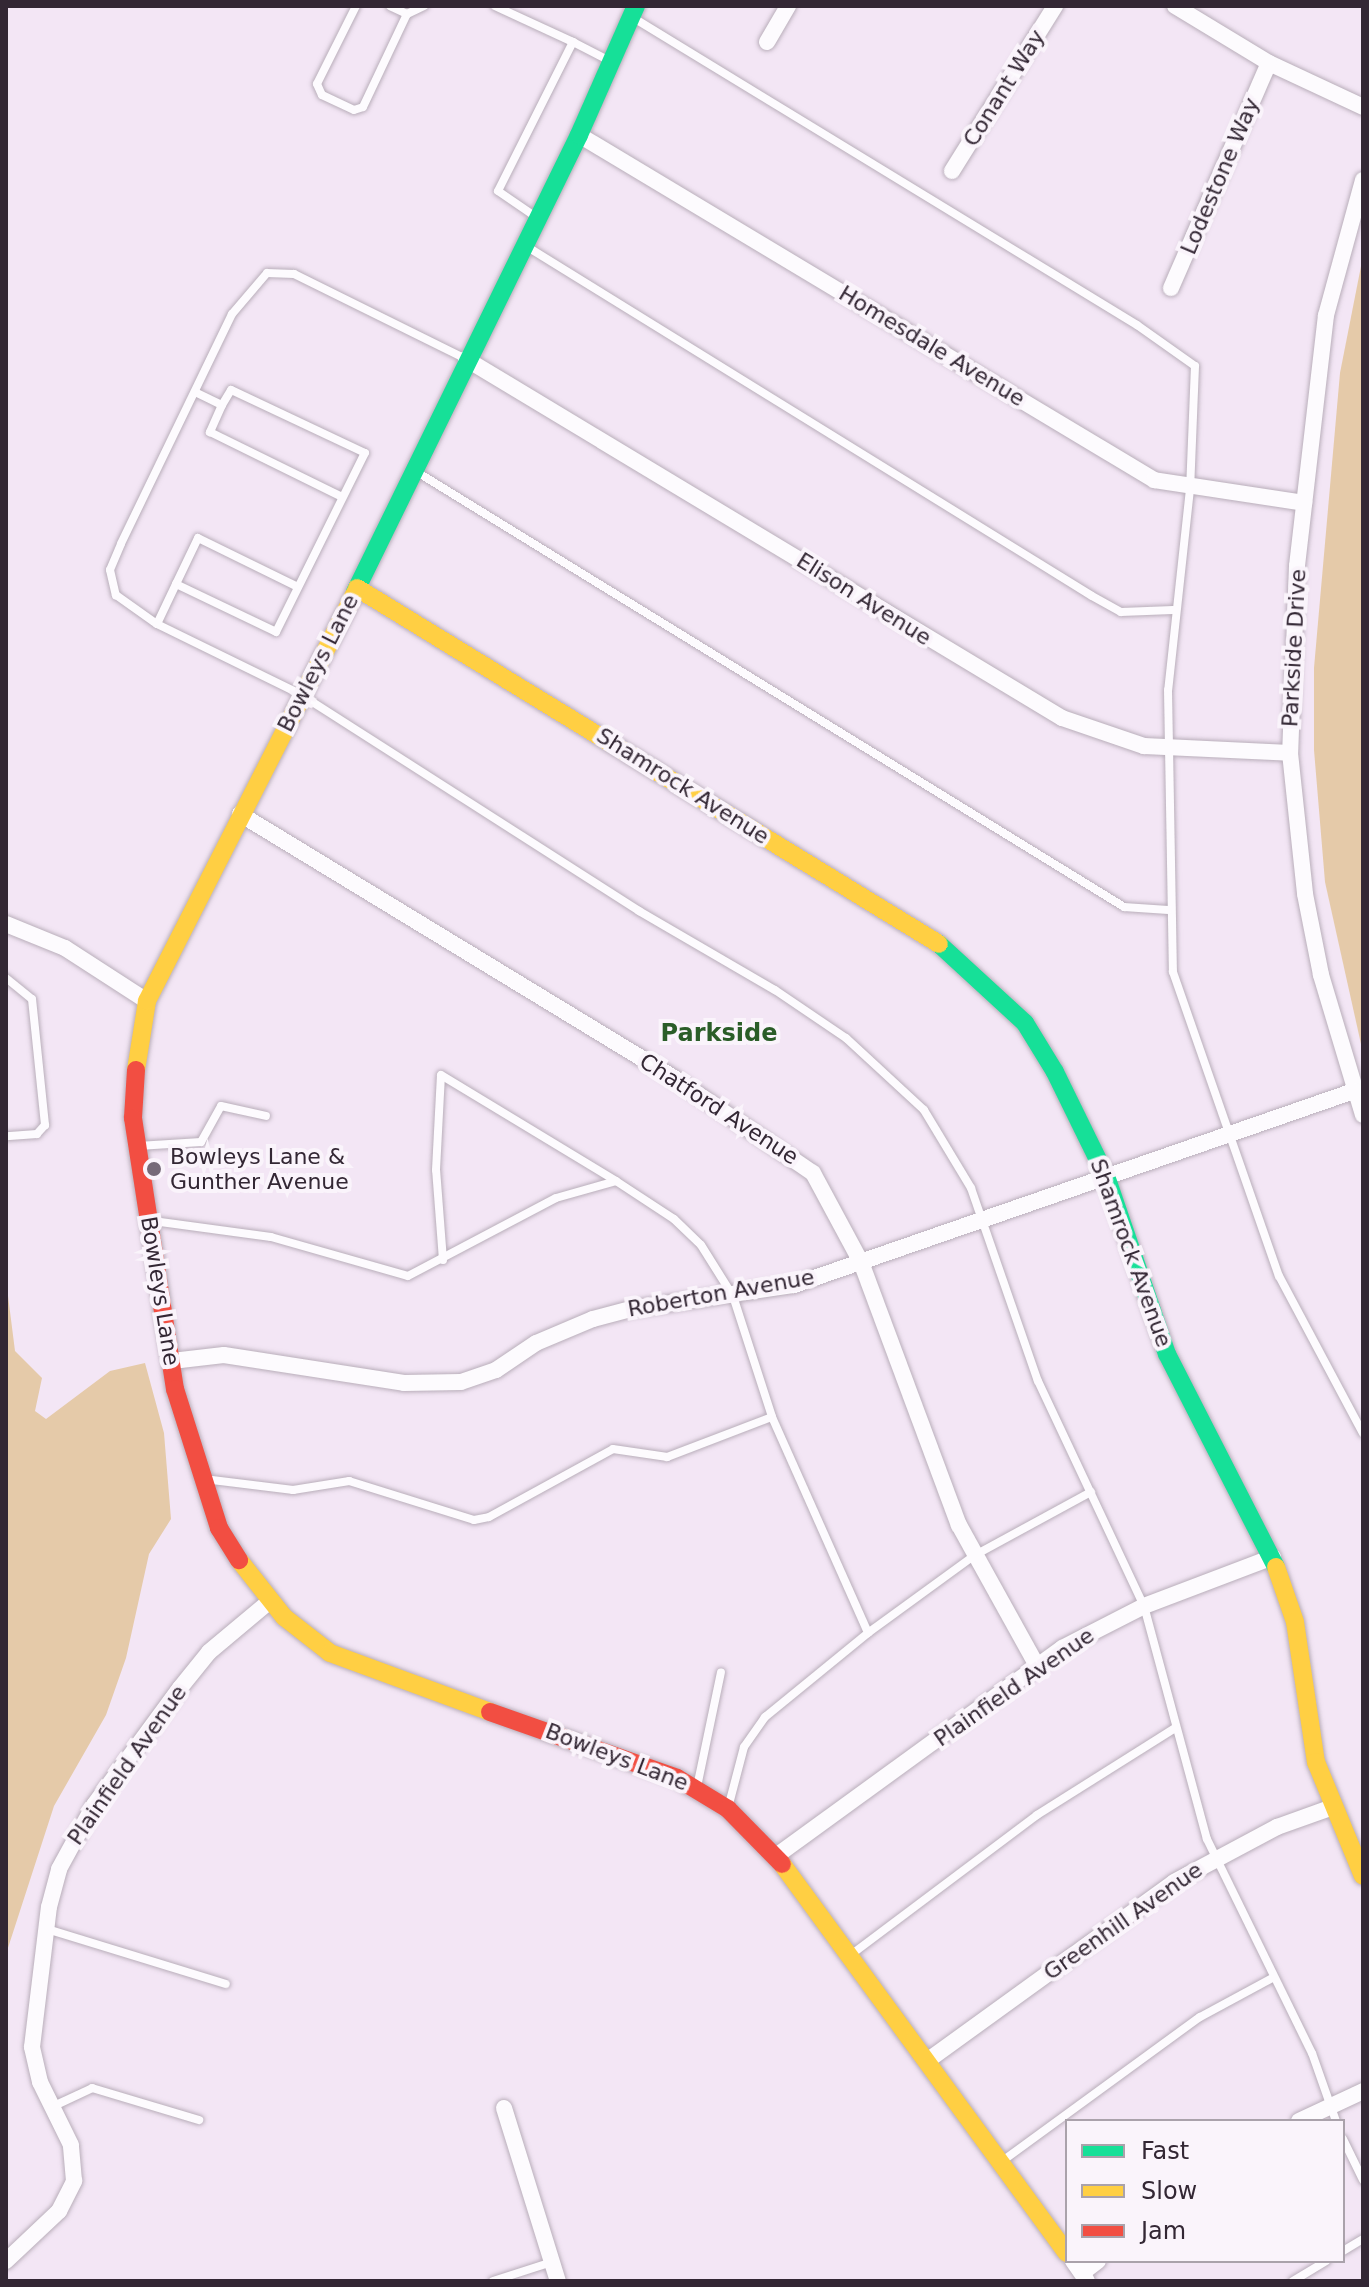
<!DOCTYPE html>
<style>
body{margin:0}
#map{position:relative;width:1369px;height:2287px;overflow:hidden;background:#f3e6f5;font-family:"DejaVu Sans",sans-serif}
div>[style]{position:absolute}
.green>*{inset:0;background:#e5caa9}
.roads{filter:drop-shadow(0 0 2px #b9aeba) drop-shadow(0 0 2px #b9aeba)}
.lane>*{height:8px;margin:-4px;padding:0 4px;transform-origin:4px;border-radius:4px;background:#fdfbfe}
.street>*{height:16px;margin:-8px;padding:0 8px;transform-origin:8px;border-radius:8px;background:#fdfbfe}
.fast>*{height:18px;margin:-9px;padding:0 9px;transform-origin:9px;border-radius:9px;background:#16e098}
.slow>*{height:18px;margin:-9px;padding:0 9px;transform-origin:9px;border-radius:9px;background:#ffcf43}
.jam>*{height:18px;margin:-9px;padding:0 9px;transform-origin:9px;border-radius:9px;background:#f24e42}
.dots>*{width:22px;height:22px;translate:-50% -50%;box-sizing:border-box;border:4px solid #faf4fb;border-radius:50%}
span{translate:-50% -50%;white-space:nowrap;text-align:center;line-height:1.15;-webkit-text-stroke:8px #faf4fb;paint-order:stroke}
.street-label{font-size:22px;color:#332734}
.poi-label{font-size:22px;color:#332734}
.left{translate:0 -50%;text-align:left}
.neighbourhood-label{font-size:24px;color:#2a5d28;font-weight:700}
.frame{position:absolute;inset:0;border:8px solid #332734;pointer-events:none}
.legend{position:absolute;left:1065px;top:2119px;width:280px;height:144px;box-sizing:border-box;background:#faf4fb;border:2px solid #aaa2ab;margin:0;padding:10px 14px;list-style:none;font-size:24px;color:#332734}
.legend li{display:flex;align-items:center;gap:16px;height:40px}
.legend b{width:40px;border:2px solid #aaa2ab}
</style>
<div id="map">
<div class="green">
<i style="clip-path:polygon(1363px 256px,1363px 1053px,1325px 882px,1314px 750px,1314px 668px,1340px 373px)"></i>
<i style="clip-path:polygon(6px 1280px,15px 1351px,42px 1378px,35px 1411px,46px 1419px,110px 1371px,145px 1363px,164px 1433px,171px 1519px,149px 1554px,126px 1658px,106px 1715px,54px 1806px,6px 1954px)"></i>
</div>
<div class="roads">
<div class="lane">
<i style="left:356px;top:6px;width:87px;rotate:116.6deg"></i>
<i style="left:317px;top:84px;width:12px;rotate:66deg"></i>
<i style="left:322px;top:95px;width:35px;rotate:25deg"></i>
<i style="left:354px;top:110px;width:9px;rotate:-18deg"></i>
<i style="left:363px;top:107px;width:103px;rotate:-64.7deg"></i>
<i style="left:407px;top:14px;width:19px;rotate:-25deg"></i>
<i style="left:390px;top:6px;width:19px;rotate:25deg"></i>
<i style="left:495px;top:6px;width:86px;rotate:24.8deg"></i>
<i style="left:632px;top:17px;width:592px;rotate:31.38deg"></i>
<i style="left:1137px;top:325px;width:71px;rotate:35.3deg"></i>
<i style="left:1195px;top:366px;width:123px;rotate:92.3deg"></i>
<i style="left:1190px;top:489px;width:202px;rotate:96.2deg"></i>
<i style="left:1168px;top:690px;width:282px;rotate:89deg"></i>
<i style="left:1173px;top:972px;width:322px;rotate:70.8deg"></i>
<i style="left:1279px;top:1276px;width:178px;rotate:61.9deg"></i>
<i style="left:536px;top:217px;width:46px;rotate:-145.6deg"></i>
<i style="left:498px;top:191px;width:167px;rotate:-63.3deg"></i>
<i style="left:573px;top:42px;width:42px;rotate:27.2deg"></i>
<i style="left:526px;top:246px;width:665px;rotate:31.73deg"></i>
<i style="left:1092px;top:596px;width:33px;rotate:29deg"></i>
<i style="left:1121px;top:612px;width:52px;rotate:-2.2deg"></i>
<i style="left:466px;top:359px;width:192px;rotate:-153.7deg"></i>
<i style="left:294px;top:274px;width:27px;rotate:-178deg"></i>
<i style="left:267px;top:273px;width:54px;rotate:130.5deg"></i>
<i style="left:232px;top:314px;width:255px;rotate:115.8deg"></i>
<i style="left:121px;top:544px;width:28px;rotate:113deg"></i>
<i style="left:110px;top:570px;width:26px;rotate:77deg"></i>
<i style="left:116px;top:595px;width:50px;rotate:35.3deg"></i>
<i style="left:157px;top:624px;width:159px;rotate:26.1deg"></i>
<i style="left:300px;top:694px;width:403px;rotate:32.6deg"></i>
<i style="left:639px;top:911px;width:157px;rotate:30.2deg"></i>
<i style="left:775px;top:990px;width:86px;rotate:34.1deg"></i>
<i style="left:846px;top:1038px;width:106px;rotate:42.7deg"></i>
<i style="left:924px;top:1110px;width:91px;rotate:58.9deg"></i>
<i style="left:971px;top:1188px;width:204px;rotate:70.9deg"></i>
<i style="left:1038px;top:1381px;width:249px;rotate:64.8deg"></i>
<i style="left:1144px;top:1606px;width:241px;rotate:74.9deg"></i>
<i style="left:1207px;top:1839px;width:238px;rotate:63.9deg"></i>
<i style="left:1312px;top:2053px;width:72px;rotate:70.6deg"></i>
<i style="left:195px;top:392px;width:30px;rotate:26deg"></i>
<i style="left:222px;top:405px;width:30px;rotate:114deg"></i>
<i style="left:210px;top:432px;width:147px;rotate:26.2deg"></i>
<i style="left:417px;top:472px;width:830px;rotate:31.6deg"></i>
<i style="left:1124px;top:907px;width:44px;rotate:3.9deg"></i>
<i style="left:176px;top:584px;width:51px;rotate:-64.4deg"></i>
<i style="left:198px;top:538px;width:111px;rotate:26.1deg"></i>
<i style="left:157px;top:624px;width:44px;rotate:-64.6deg"></i>
<i style="left:176px;top:584px;width:111px;rotate:25.6deg"></i>
<i style="left:276px;top:632px;width:200px;rotate:-63.6deg"></i>
<i style="left:365px;top:453px;width:148px;rotate:-154.8deg"></i>
<i style="left:231px;top:390px;width:17px;rotate:121deg"></i>
<i style="left:6px;top:978px;width:33px;rotate:39deg"></i>
<i style="left:32px;top:999px;width:127px;rotate:84.1deg"></i>
<i style="left:45px;top:1125px;width:12px;rotate:132deg"></i>
<i style="left:37px;top:1134px;width:31px;rotate:176deg"></i>
<i style="left:138px;top:1146px;width:63px;rotate:-3.6deg"></i>
<i style="left:201px;top:1142px;width:41px;rotate:-60.9deg"></i>
<i style="left:221px;top:1106px;width:46px;rotate:12.5deg"></i>
<i style="left:153px;top:1221px;width:119px;rotate:7.7deg"></i>
<i style="left:271px;top:1237px;width:142px;rotate:15.9deg"></i>
<i style="left:408px;top:1276px;width:167px;rotate:-27.8deg"></i>
<i style="left:556px;top:1198px;width:62px;rotate:-15.8deg"></i>
<i style="left:616px;top:1181px;width:69px;rotate:33.2deg"></i>
<i style="left:674px;top:1219px;width:37px;rotate:44deg"></i>
<i style="left:701px;top:1245px;width:60px;rotate:57.9deg"></i>
<i style="left:733px;top:1296px;width:127px;rotate:72.1deg"></i>
<i style="left:772px;top:1417px;width:236px;rotate:66deg"></i>
<i style="left:443px;top:1260px;width:90px;rotate:-94.4deg"></i>
<i style="left:436px;top:1170px;width:95px;rotate:-87deg"></i>
<i style="left:441px;top:1075px;width:205px;rotate:31.2deg"></i>
<i style="left:204px;top:1479px;width:90px;rotate:7deg"></i>
<i style="left:293px;top:1490px;width:57px;rotate:-9.1deg"></i>
<i style="left:349px;top:1481px;width:131px;rotate:17.3deg"></i>
<i style="left:474px;top:1520px;width:15px;rotate:-11deg"></i>
<i style="left:489px;top:1517px;width:141px;rotate:-28.7deg"></i>
<i style="left:613px;top:1449px;width:55px;rotate:8.4deg"></i>
<i style="left:667px;top:1457px;width:112px;rotate:-20.9deg"></i>
<i style="left:697px;top:1787px;width:117px;rotate:-78.2deg"></i>
<i style="left:728px;top:1808px;width:63px;rotate:-75.3deg"></i>
<i style="left:744px;top:1747px;width:37px;rotate:-55deg"></i>
<i style="left:765px;top:1717px;width:133px;rotate:-39.2deg"></i>
<i style="left:868px;top:1633px;width:132px;rotate:-36.1deg"></i>
<i style="left:975px;top:1555px;width:132px;rotate:-28.5deg"></i>
<i style="left:47px;top:1929px;width:187px;rotate:17.1deg"></i>
<i style="left:852px;top:1954px;width:231px;rotate:-36.9deg"></i>
<i style="left:1037px;top:1815px;width:163px;rotate:-32.2deg"></i>
<i style="left:56px;top:2105px;width:40px;rotate:-25deg"></i>
<i style="left:92px;top:2088px;width:112px;rotate:16.7deg"></i>
<i style="left:1343px;top:2139px;width:46px;rotate:64deg"></i>
<i style="left:1001px;top:2162px;width:246px;rotate:-36.1deg"></i>
<i style="left:1200px;top:2017px;width:84px;rotate:-28.4deg"></i>
<i style="left:1343px;top:2251px;width:23px;rotate:-31deg"></i>
<i style="left:493px;top:2281px;width:62px;rotate:-17.9deg"></i>
<i style="left:1293px;top:2281px;width:39px;rotate:-31deg"></i>
</div>
<div class="street">
<i style="left:1175px;top:6px;width:110px;rotate:31.2deg"></i>
<i style="left:1269px;top:63px;width:104px;rotate:25.1deg"></i>
<i style="left:767px;top:42px;width:42px;rotate:-59.7deg"></i>
<i style="left:579px;top:135px;width:671px;rotate:30.96deg"></i>
<i style="left:1154px;top:480px;width:152px;rotate:8.7deg"></i>
<i style="left:952px;top:171px;width:195px;rotate:-58deg"></i>
<i style="left:1363px;top:180px;width:140px;rotate:105.3deg"></i>
<i style="left:1326px;top:315px;width:253px;rotate:96.6deg"></i>
<i style="left:1297px;top:566px;width:187px;rotate:92.1deg"></i>
<i style="left:1290px;top:753px;width:142px;rotate:83.9deg"></i>
<i style="left:1305px;top:894px;width:83px;rotate:78.8deg"></i>
<i style="left:1321px;top:975px;width:146px;rotate:73.3deg"></i>
<i style="left:1171px;top:288px;width:245px;rotate:-66.5deg"></i>
<i style="left:466px;top:359px;width:696px;rotate:31.06deg"></i>
<i style="left:1062px;top:718px;width:87px;rotate:18.9deg"></i>
<i style="left:1144px;top:746px;width:146px;rotate:2.7deg"></i>
<i style="left:240px;top:814px;width:508px;rotate:31.31deg"></i>
<i style="left:674px;top:1078px;width:168px;rotate:34.4deg"></i>
<i style="left:813px;top:1173px;width:101px;rotate:61.7deg"></i>
<i style="left:861px;top:1262px;width:281px;rotate:69.6deg"></i>
<i style="left:959px;top:1525px;width:161px;rotate:61deg"></i>
<i style="left:6px;top:924px;width:64px;rotate:22.1deg"></i>
<i style="left:65px;top:948px;width:98px;rotate:32.9deg"></i>
<i style="left:172px;top:1361px;width:52px;rotate:-6.6deg"></i>
<i style="left:224px;top:1355px;width:182px;rotate:8.8deg"></i>
<i style="left:404px;top:1383px;width:57px;rotate:-1deg"></i>
<i style="left:461px;top:1382px;width:37px;rotate:-19deg"></i>
<i style="left:496px;top:1370px;width:48px;rotate:-34deg"></i>
<i style="left:536px;top:1343px;width:62px;rotate:-22.8deg"></i>
<i style="left:593px;top:1319px;width:39px;rotate:-15deg"></i>
<i style="left:631px;top:1309px;width:165px;rotate:-8.4deg"></i>
<i style="left:794px;top:1285px;width:593px;rotate:-19.11deg"></i>
<i style="left:776px;top:1856px;width:354px;rotate:-36deg"></i>
<i style="left:1062px;top:1648px;width:92px;rotate:-27.1deg"></i>
<i style="left:1144px;top:1606px;width:138px;rotate:-20.8deg"></i>
<i style="left:927px;top:2061px;width:305px;rotate:-35.9deg"></i>
<i style="left:1174px;top:1882px;width:117px;rotate:-28.1deg"></i>
<i style="left:1277px;top:1827px;width:59px;rotate:-19.7deg"></i>
<i style="left:504px;top:2108px;width:181px;rotate:72.7deg"></i>
<i style="left:1299px;top:2121px;width:71px;rotate:-25.1deg"></i>
<i style="left:6px;top:2261px;width:73px;rotate:-43.3deg"></i>
<i style="left:59px;top:2211px;width:34px;rotate:-63deg"></i>
<i style="left:74px;top:2181px;width:36px;rotate:-95deg"></i>
<i style="left:71px;top:2145px;width:70px;rotate:-116.2deg"></i>
<i style="left:40px;top:2082px;width:36px;rotate:-103deg"></i>
<i style="left:32px;top:2047px;width:141px;rotate:-83.1deg"></i>
<i style="left:49px;top:1907px;width:39px;rotate:-75deg"></i>
<i style="left:59px;top:1869px;width:73px;rotate:-61.3deg"></i>
<i style="left:94px;top:1805px;width:145px;rotate:-53.7deg"></i>
<i style="left:180px;top:1688px;width:46px;rotate:-51.1deg"></i>
<i style="left:209px;top:1652px;width:80px;rotate:-39.9deg"></i>
<i style="left:1073px;top:2261px;width:24px;rotate:55deg"></i>
<i style="left:1082px;top:2273px;width:20px;rotate:-37deg"></i>
</div>
<div class="fast">
<i style="left:355px;top:592px;width:509px;rotate:-63.89deg"></i>
<i style="left:579px;top:135px;width:141px;rotate:-66.2deg"></i>
<i style="left:939px;top:944px;width:117px;rotate:42.6deg"></i>
<i style="left:1025px;top:1023px;width:57px;rotate:58.5deg"></i>
<i style="left:1055px;top:1072px;width:116px;rotate:63.9deg"></i>
<i style="left:1106px;top:1176px;width:188px;rotate:71.1deg"></i>
<i style="left:1167px;top:1354px;width:239px;rotate:62.9deg"></i>
</div>
<div class="slow">
<i style="left:357px;top:588px;width:682px;rotate:31.45deg"></i>
<i style="left:136px;top:1070px;width:70px;rotate:-80.9deg"></i>
<i style="left:147px;top:1001px;width:459px;rotate:-63deg"></i>
<i style="left:239px;top:1560px;width:73px;rotate:51.7deg"></i>
<i style="left:284px;top:1617px;width:58px;rotate:38deg"></i>
<i style="left:330px;top:1653px;width:171px;rotate:20.2deg"></i>
<i style="left:1276px;top:1567px;width:58px;rotate:70.9deg"></i>
<i style="left:1295px;top:1622px;width:142px;rotate:81.5deg"></i>
<i style="left:1316px;top:1762px;width:123px;rotate:67.6deg"></i>
<i style="left:782px;top:1864px;width:482px;rotate:53.8deg"></i>
</div>
<div class="jam">
<i style="left:136px;top:1070px;width:48px;rotate:93.6deg"></i>
<i style="left:133px;top:1118px;width:274px;rotate:81.2deg"></i>
<i style="left:175px;top:1389px;width:146px;rotate:72.4deg"></i>
<i style="left:219px;top:1528px;width:38px;rotate:58deg"></i>
<i style="left:490px;top:1712px;width:198px;rotate:19.4deg"></i>
<i style="left:677px;top:1778px;width:60px;rotate:31.3deg"></i>
<i style="left:728px;top:1809px;width:77px;rotate:45.5deg"></i>
</div>
</div>
<div class="dots">
<i style="left:154px;top:1169px;background:#766a78"></i>
</div>
<div class="street-label">
<span style="left:1004px;top:88px;rotate:-58deg">Conant Way</span>
<span style="left:1220px;top:176px;rotate:-67deg">Lodestone Way</span>
<span style="left:932px;top:346px;rotate:31deg">Homesdale Avenue</span>
<span style="left:864px;top:599px;rotate:32deg">Elison Avenue</span>
<span style="left:1294px;top:648px;rotate:-87deg">Parkside Drive</span>
<span style="left:318px;top:663px;rotate:-63deg">Bowleys Lane</span>
<span style="left:683px;top:786px;rotate:32deg">Shamrock Avenue</span>
<span style="left:719px;top:1109px;rotate:33deg">Chatford Avenue</span>
<span style="left:1131px;top:1253px;rotate:70deg">Shamrock Avenue</span>
<span style="left:160px;top:1291px;rotate:81deg">Bowleys Lane</span>
<span style="left:721px;top:1293px;rotate:-10deg">Roberton Avenue</span>
<span style="left:1014px;top:1687px;rotate:-35deg">Plainfield Avenue</span>
<span style="left:617px;top:1757px;rotate:21deg">Bowleys Lane</span>
<span style="left:127px;top:1765px;rotate:-55deg">Plainfield Avenue</span>
<span style="left:1123px;top:1921px;rotate:-35deg">Greenhill Avenue</span>
</div>
<div class="poi-label">
<span class="left" style="left:170px;top:1169px">Bowleys Lane &amp;<br>Gunther Avenue</span>
</div>
<div class="neighbourhood-label">
<span style="left:719px;top:1034px">Parkside</span>
</div>
<div class="frame"></div>
<ul class="legend">
<li><b style="height:10px;background:#16e098"></b>Fast</li>
<li><b style="height:10px;background:#ffcf43"></b>Slow</li>
<li><b style="height:10px;background:#f24e42"></b>Jam</li>
</ul>
</div>
